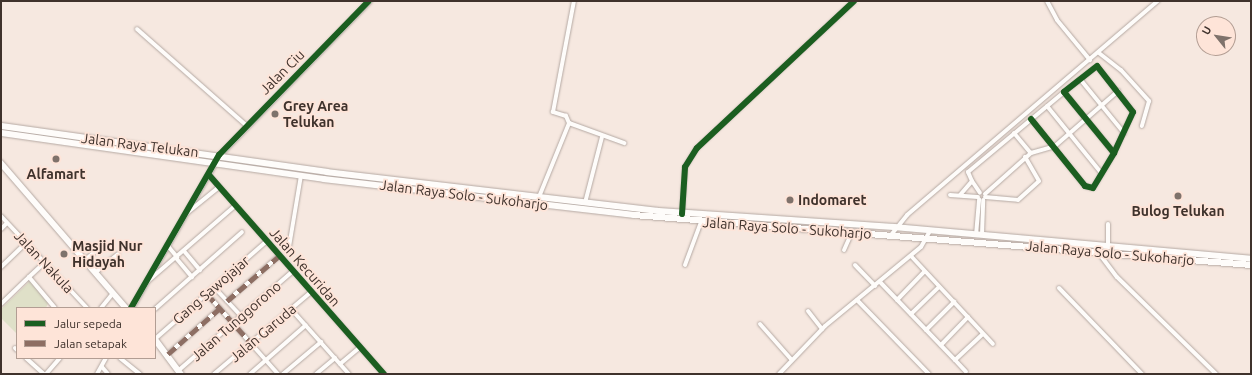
<!DOCTYPE html>
<style>
body{margin:0}
#map{position:relative;width:1252px;height:375px;overflow:hidden;background:#f6e8e0;font-family:Ubuntu,sans-serif}
div>[style]{position:absolute}
.green>*{inset:0;background:#dfe0c8}
.roads{filter:drop-shadow(0 0 1px #b5a9a3) drop-shadow(0 0 1px #b5a9a3)}
.minor>*{height:4px;margin:-2px;padding:0 2px;transform-origin:2px;border-radius:2px;background:#fefcfa}
.tertiary>*{height:5px;margin:-2.5px;padding:0 2.5px;transform-origin:2.5px;border-radius:2.5px;background:#fefcfa}
.secondary>*{height:5.5px;margin:-2.75px;padding:0 2.75px;transform-origin:2.75px;border-radius:2.75px;background:#fefcfa}
.primary>*{height:6px;margin:-3px;padding:0 3px;transform-origin:3px;border-radius:3px;background:#fefcfa}
.quiet>*{height:5px;margin-top:-2.5px;transform-origin:0;background:repeating-linear-gradient(90deg,#8d6e63 0 10px,transparent 0 15px)}
.cycleway>*{height:6px;margin:-3px;padding:0 3px;transform-origin:3px;border-radius:3px;background:#1b5e20}
.dots>*{width:11px;height:11px;translate:-50% -50%;box-sizing:border-box;border:2px solid #fee4d8;border-radius:50%}
span{translate:-50% -50%;white-space:nowrap;text-align:center;line-height:1.15;-webkit-text-stroke:3.5px #fee4d8;paint-order:stroke}
.street-label{font-size:14px;color:#3f322c}
.poi-label{font-size:14px;color:#3f322c;font-weight:700}
.left{translate:0 -50%;text-align:left}
.frame{position:absolute;inset:0;border:2px solid #3f322c;pointer-events:none}
.legend{position:absolute;left:16px;top:307px;width:140px;height:52px;box-sizing:border-box;background:#fee4d8;border:1px solid #b29d93;margin:0;padding:5px 7px;list-style:none;font-size:12px;color:#3f322c}
.legend li{display:flex;align-items:center;gap:8px;height:20px}
.legend b{width:20px;border:1px solid #b29d93}
.north{position:absolute;left:1196px;top:16px;width:40px;height:40px;box-sizing:border-box;background:#fee4d8;border:1px solid #b29d93;border-radius:50%;rotate:300deg;font-size:11px;font-weight:700;line-height:16px;text-align:center;color:#3f322c}
.north::after{content:'';display:block;margin:auto;width:14px;height:18px;background:#7f726b;clip-path:polygon(50% 0,100% 100%,50% 72%,0 100%)}
</style>
<div id="map">
<div class="green">
<i style="clip-path:polygon(30px 281px,48px 303px,46px 308px,17px 308px,17px 334px,1px 318px,1px 309px)"></i>
</div>
<div class="roads">
<div class="minor">
<i style="left:1047px;top:1px;width:21px;rotate:62deg"></i>
<i style="left:1057px;top:20px;width:52px;rotate:50.5deg"></i>
<i style="left:137px;top:29px;width:145px;rotate:41.4deg"></i>
<i style="left:1099px;top:53px;width:28px;rotate:38deg"></i>
<i style="left:1121px;top:70px;width:42px;rotate:47.9deg"></i>
<i style="left:1149px;top:101px;width:26px;rotate:106deg"></i>
<i style="left:1080px;top:79px;width:70px;rotate:50.8deg"></i>
<i style="left:1047px;top:106px;width:87px;rotate:51deg"></i>
<i style="left:1031px;top:119px;width:86px;rotate:51.1deg"></i>
<i style="left:1085px;top:186px;width:8px;rotate:14deg"></i>
<i style="left:1093px;top:188px;width:41px;rotate:-59deg"></i>
<i style="left:1114px;top:153px;width:45px;rotate:-65.1deg"></i>
<i style="left:1133px;top:112px;width:58px;rotate:-128deg"></i>
<i style="left:1097px;top:66px;width:42px;rotate:141.8deg"></i>
<i style="left:1064px;top:92px;width:79px;rotate:50.7deg"></i>
<i style="left:569px;top:123px;width:59px;rotate:20deg"></i>
<i style="left:1014px;top:133px;width:26px;rotate:50deg"></i>
<i style="left:209px;top:175px;width:265px;rotate:48.7deg"></i>
<i style="left:972px;top:181px;width:10px;rotate:-114deg"></i>
<i style="left:968px;top:172px;width:125px;rotate:-39.8deg"></i>
<i style="left:985px;top:194px;width:62px;rotate:-41.7deg"></i>
<i style="left:1031px;top:153px;width:25px;rotate:-16deg"></i>
<i style="left:1055px;top:146px;width:84px;rotate:-41.1deg"></i>
<i style="left:950px;top:195px;width:28px;rotate:4deg"></i>
<i style="left:960px;top:195px;width:18px;rotate:-49deg"></i>
<i style="left:972px;top:181px;width:14px;rotate:56deg"></i>
<i style="left:539px;top:197px;width:80px;rotate:-67.9deg"></i>
<i style="left:569px;top:123px;width:8px;rotate:-113deg"></i>
<i style="left:566px;top:116px;width:14px;rotate:-163deg"></i>
<i style="left:553px;top:112px;width:113px;rotate:-79.3deg"></i>
<i style="left:985px;top:197px;width:33px;rotate:5deg"></i>
<i style="left:1018px;top:200px;width:28px;rotate:-42deg"></i>
<i style="left:1039px;top:181px;width:28px;rotate:-120deg"></i>
<i style="left:585px;top:203px;width:68px;rotate:-75.6deg"></i>
<i style="left:187px;top:213px;width:41px;rotate:-39.1deg"></i>
<i style="left:682px;top:214px;width:47px;rotate:-86.3deg"></i>
<i style="left:685px;top:167px;width:22px;rotate:-58deg"></i>
<i style="left:697px;top:148px;width:215px;rotate:-43.1deg"></i>
<i style="left:1px;top:216px;width:126px;rotate:46.9deg"></i>
<i style="left:1108px;top:224px;width:23px;rotate:90deg"></i>
<i style="left:1px;top:229px;width:8px;rotate:-45deg"></i>
<i style="left:891px;top:235px;width:26px;rotate:-51deg"></i>
<i style="left:907px;top:215px;width:330px;rotate:-40.5deg"></i>
<i style="left:976px;top:235px;width:36px;rotate:-85deg"></i>
<i style="left:982px;top:235px;width:35px;rotate:-88deg"></i>
<i style="left:167px;top:245px;width:16px;rotate:50deg"></i>
<i style="left:289px;top:247px;width:73px;rotate:-80.5deg"></i>
<i style="left:844px;top:250px;width:20px;rotate:-66deg"></i>
<i style="left:184px;top:251px;width:25px;rotate:50deg"></i>
<i style="left:1098px;top:252px;width:31px;rotate:53deg"></i>
<i style="left:1117px;top:277px;width:139px;rotate:44.4deg"></i>
<i style="left:911px;top:256px;width:120px;rotate:47deg"></i>
<i style="left:176px;top:258px;width:25px;rotate:50deg"></i>
<i style="left:85px;top:260px;width:23px;rotate:-40deg"></i>
<i style="left:685px;top:265px;width:46px;rotate:-69.6deg"></i>
<i style="left:855px;top:265px;width:29px;rotate:46deg"></i>
<i style="left:1px;top:267px;width:35px;rotate:-44deg"></i>
<i style="left:96px;top:272px;width:28px;rotate:-39deg"></i>
<i style="left:29px;top:277px;width:22px;rotate:-43deg"></i>
<i style="left:148px;top:281px;width:115px;rotate:-40.8deg"></i>
<i style="left:880px;top:282px;width:108px;rotate:46.1deg"></i>
<i style="left:955px;top:360px;width:38px;rotate:-43deg"></i>
<i style="left:214px;top:287px;width:40px;rotate:47deg"></i>
<i style="left:1059px;top:288px;width:120px;rotate:46deg"></i>
<i style="left:207px;top:294px;width:107px;rotate:48.4deg"></i>
<i style="left:857px;top:300px;width:103px;rotate:45.8deg"></i>
<i style="left:897px;top:300px;width:39px;rotate:-46deg"></i>
<i style="left:227px;top:301px;width:69px;rotate:-40.9deg"></i>
<i style="left:1px;top:304px;width:39px;rotate:-44deg"></i>
<i style="left:29px;top:277px;width:40px;rotate:50deg"></i>
<i style="left:101px;top:308px;width:19px;rotate:-51deg"></i>
<i style="left:155px;top:309px;width:116px;rotate:-41.5deg"></i>
<i style="left:291px;top:309px;width:87px;rotate:48.3deg"></i>
<i style="left:808px;top:311px;width:23px;rotate:52deg"></i>
<i style="left:911px;top:314px;width:39px;rotate:-44deg"></i>
<i style="left:760px;top:324px;width:47px;rotate:48.5deg"></i>
<i style="left:926px;top:330px;width:40px;rotate:-45deg"></i>
<i style="left:155px;top:339px;width:149px;rotate:-41.2deg"></i>
<i style="left:941px;top:345px;width:39px;rotate:-46deg"></i>
<i style="left:15px;top:348px;width:3px;rotate:45deg"></i>
<i style="left:168px;top:354px;width:69px;rotate:-41.5deg"></i>
<i style="left:26px;top:358px;width:24px;rotate:42deg"></i>
<i style="left:120px;top:358px;width:26px;rotate:39deg"></i>
<i style="left:955px;top:360px;width:16px;rotate:47deg"></i>
<i style="left:340px;top:364px;width:26px;rotate:-40deg"></i>
<i style="left:102px;top:367px;width:9px;rotate:49deg"></i>
<i style="left:179px;top:370px;width:151px;rotate:-41deg"></i>
<i style="left:46px;top:374px;width:21px;rotate:-49deg"></i>
<i style="left:97px;top:374px;width:18px;rotate:-61deg"></i>
<i style="left:214px;top:374px;width:127px;rotate:-40.2deg"></i>
<i style="left:250px;top:374px;width:74px;rotate:-41.2deg"></i>
<i style="left:283px;top:374px;width:50px;rotate:-40.1deg"></i>
<i style="left:316px;top:374px;width:25px;rotate:-40deg"></i>
<i style="left:779px;top:374px;width:66px;rotate:-46.2deg"></i>
<i style="left:825px;top:326px;width:124px;rotate:-39.5deg"></i>
<i style="left:921px;top:247px;width:18px;rotate:-61deg"></i>
</div>
<div class="tertiary">
<i style="left:131px;top:308px;width:177px;rotate:-60.1deg"></i>
<i style="left:219px;top:155px;width:215px;rotate:-45.8deg"></i>
</div>
<div class="secondary">
<i style="left:1px;top:163px;width:191px;rotate:49.2deg"></i>
<i style="left:155px;top:339px;width:44px;rotate:53.4deg"></i>
</div>
<div class="primary">
<i style="left:1px;top:126px;width:329px;rotate:8deg"></i>
<i style="left:327px;top:172px;width:333px;rotate:6.7deg"></i>
<i style="left:658px;top:211px;width:237px;rotate:3.9deg"></i>
<i style="left:894px;top:227px;width:358px;rotate:5.1deg"></i>
<i style="left:1px;top:133px;width:326px;rotate:8.1deg"></i>
<i style="left:324px;top:179px;width:312px;rotate:6.6deg"></i>
<i style="left:634px;top:215px;width:619px;rotate:4.63deg"></i>
</div>
</div>
<div class="quiet">
<i style="left:207px;top:294px;width:66px;rotate:48.1deg"></i>
<i style="left:227px;top:301px;width:69px;rotate:-40.9deg"></i>
<i style="left:168px;top:354px;width:69px;rotate:-41.5deg"></i>
</div>
<div class="cycleway">
<i style="left:1031px;top:119px;width:86px;rotate:51.1deg"></i>
<i style="left:1085px;top:186px;width:8px;rotate:14deg"></i>
<i style="left:1093px;top:188px;width:41px;rotate:-59deg"></i>
<i style="left:1114px;top:153px;width:45px;rotate:-65.1deg"></i>
<i style="left:1133px;top:112px;width:58px;rotate:-128deg"></i>
<i style="left:1097px;top:66px;width:42px;rotate:141.8deg"></i>
<i style="left:1064px;top:92px;width:79px;rotate:50.7deg"></i>
<i style="left:209px;top:175px;width:265px;rotate:48.7deg"></i>
<i style="left:682px;top:214px;width:47px;rotate:-86.3deg"></i>
<i style="left:685px;top:167px;width:22px;rotate:-58deg"></i>
<i style="left:697px;top:148px;width:215px;rotate:-43.1deg"></i>
<i style="left:131px;top:308px;width:177px;rotate:-60.1deg"></i>
<i style="left:219px;top:155px;width:215px;rotate:-45.8deg"></i>
</div>
<div class="dots">
<i style="left:275px;top:114px;background:#7f726b"></i>
<i style="left:56px;top:159px;background:#7f726b"></i>
<i style="left:1178px;top:196px;background:#7f726b"></i>
<i style="left:790px;top:200px;background:#7f726b"></i>
<i style="left:64px;top:254px;background:#7f726b"></i>
</div>
<div class="street-label">
<span style="left:282px;top:72px;rotate:-45deg">Jalan Ciu</span>
<span style="left:140px;top:145px;rotate:7deg">Jalan Raya Telukan</span>
<span style="left:464px;top:195px;rotate:7deg">Jalan Raya Solo - Sukoharjo</span>
<span style="left:787px;top:228px;rotate:4deg">Jalan Raya Solo - Sukoharjo</span>
<span style="left:1110px;top:253px;rotate:5deg">Jalan Raya Solo - Sukoharjo</span>
<span style="left:44px;top:262px;rotate:47deg">Jalan Nakula</span>
<span style="left:305px;top:267px;rotate:49deg">Jalan Kecuridan</span>
<span style="left:211px;top:290px;rotate:-41deg">Gang Sawojajar</span>
<span style="left:236px;top:321px;rotate:-41deg">Jalan Tunggorono</span>
<span style="left:263px;top:333px;rotate:-40deg">Jalan Garuda</span>
</div>
<div class="poi-label">
<span class="left" style="left:283px;top:114px">Grey Area<br>Telukan</span>
<span style="left:56px;top:174px">Alfamart</span>
<span class="left" style="left:798px;top:200px">Indomaret</span>
<span style="left:1178px;top:211px">Bulog Telukan</span>
<span class="left" style="left:72px;top:254px">Masjid Nur<br>Hidayah</span>
</div>
<div class="frame"></div>
<ul class="legend">
<li><b style="height:5px;background:#1b5e20"></b>Jalur sepeda</li>
<li><b style="height:5px;background:#8d6e63"></b>Jalan setapak</li>
</ul>
<div class="north">U</div>
</div>
